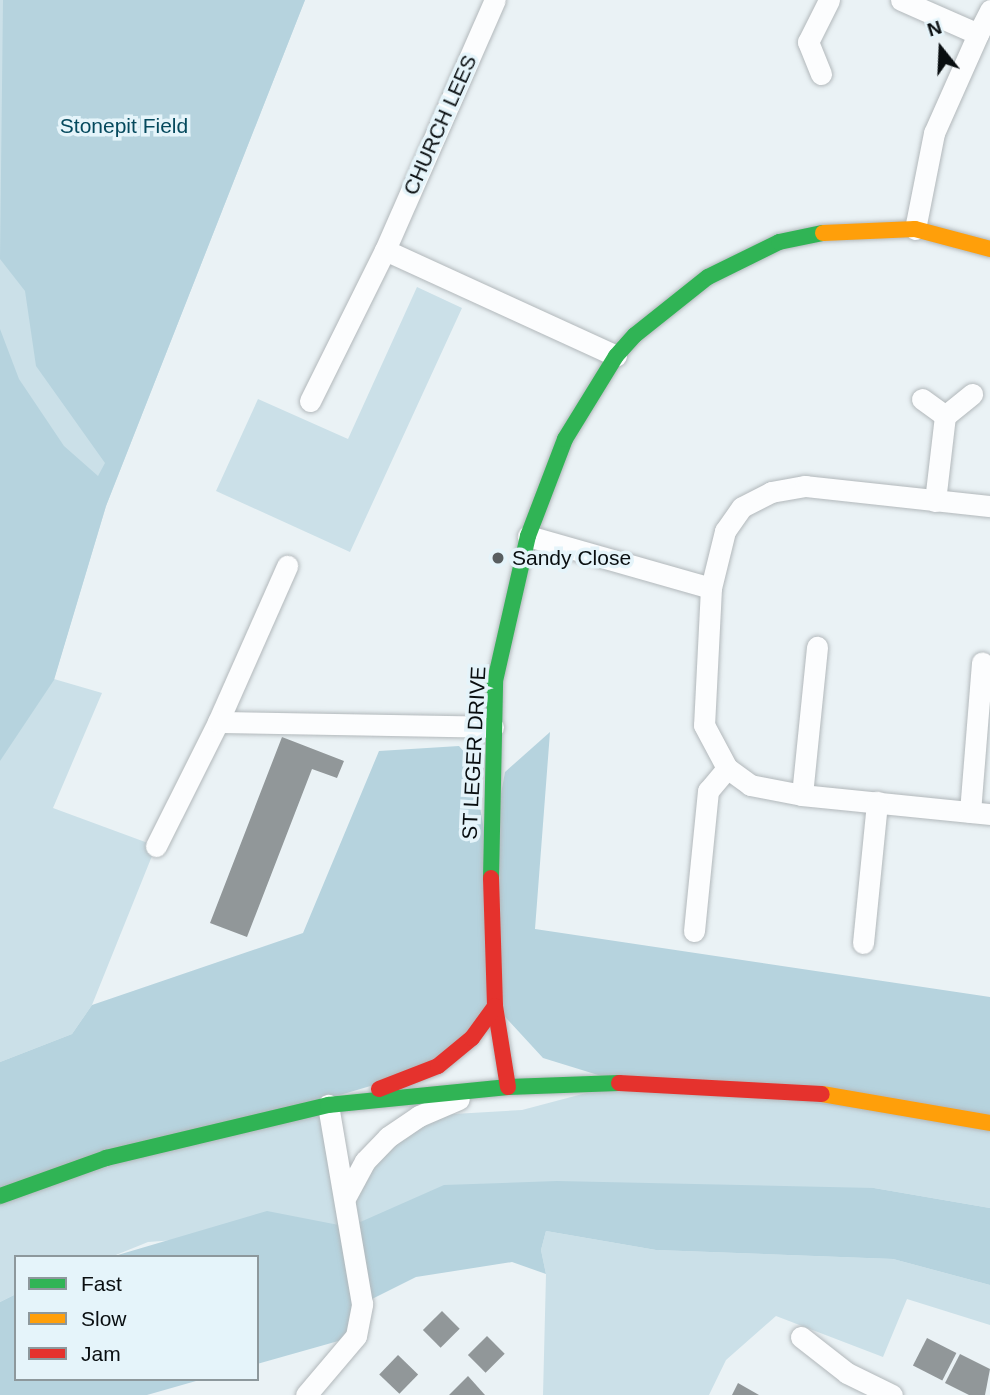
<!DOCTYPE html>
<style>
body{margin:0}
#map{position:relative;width:990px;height:1395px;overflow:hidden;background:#eaf2f5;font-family:Arial,sans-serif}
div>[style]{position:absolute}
.green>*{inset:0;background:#cbe0e8}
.forest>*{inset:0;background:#b6d3de}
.building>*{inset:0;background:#919799;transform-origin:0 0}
.roads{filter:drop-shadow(0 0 2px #b2b8bb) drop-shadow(0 0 2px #b2b8bb)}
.street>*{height:21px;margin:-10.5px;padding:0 10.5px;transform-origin:10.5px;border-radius:10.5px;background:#fcfdfe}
.fast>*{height:16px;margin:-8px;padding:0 8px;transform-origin:8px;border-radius:8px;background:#30b455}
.slow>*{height:16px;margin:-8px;padding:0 8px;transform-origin:8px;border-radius:8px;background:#ff9f0a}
.jam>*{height:16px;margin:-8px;padding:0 8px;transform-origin:8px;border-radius:8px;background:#e5322d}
.dots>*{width:19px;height:19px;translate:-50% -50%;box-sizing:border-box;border:4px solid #e5f4fa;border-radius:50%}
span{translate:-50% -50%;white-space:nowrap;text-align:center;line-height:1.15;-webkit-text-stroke:7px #e5f4fa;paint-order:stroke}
.street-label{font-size:21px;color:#090e10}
.park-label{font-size:21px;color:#05495d}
.poi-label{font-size:21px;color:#090e10}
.left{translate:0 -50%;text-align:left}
.legend{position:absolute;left:14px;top:1255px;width:245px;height:126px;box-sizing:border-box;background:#e5f4fa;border:2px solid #8d989c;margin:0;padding:9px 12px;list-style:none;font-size:21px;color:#090e10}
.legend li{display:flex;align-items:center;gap:14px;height:35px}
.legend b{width:35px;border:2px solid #8d989c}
.north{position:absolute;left:906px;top:14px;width:70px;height:70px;-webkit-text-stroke:5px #e5f4fa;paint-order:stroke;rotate:342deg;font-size:19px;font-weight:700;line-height:28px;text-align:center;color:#090e10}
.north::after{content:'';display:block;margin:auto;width:24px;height:32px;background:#090e10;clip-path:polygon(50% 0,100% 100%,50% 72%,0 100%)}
</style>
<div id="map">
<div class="green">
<i style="clip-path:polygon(0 0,305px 0,106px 506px,54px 679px,102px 693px,53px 808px,156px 846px,92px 1005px,72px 1034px,0 1062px)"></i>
<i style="clip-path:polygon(417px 287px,462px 308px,350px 552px,216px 491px,258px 399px,348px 439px)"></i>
<i style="clip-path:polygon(624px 1083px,990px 1123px,990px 1208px,874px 1188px,148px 1242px,111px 1257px,16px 1257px,16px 1294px,0 1302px,0 1196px,328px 1105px,345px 1197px,419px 1116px,522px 1110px)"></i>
<i style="clip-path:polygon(546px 1231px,656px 1250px,893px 1259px,990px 1285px,990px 1325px,907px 1299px,883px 1357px,776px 1316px,726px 1360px,709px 1395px,543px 1395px,546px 1274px,541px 1250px)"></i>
</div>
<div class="forest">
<i style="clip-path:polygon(3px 0,305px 0,106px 506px,54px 680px,0 761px,0 329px,19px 379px,64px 446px,98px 476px,105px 463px,36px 366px,25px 291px,0 259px)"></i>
<i style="clip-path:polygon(550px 732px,535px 929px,990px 997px,990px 1123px,624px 1083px,543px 1058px,495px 1006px,438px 1066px,0 1196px,0 1062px,72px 1034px,92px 1005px,303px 933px,379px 751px,459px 746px,472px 761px,489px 859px,505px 772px)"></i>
<i style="clip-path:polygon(557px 1181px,874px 1188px,990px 1208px,990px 1285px,893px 1259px,656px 1250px,546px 1231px,541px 1250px,546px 1274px,512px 1262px,416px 1277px,362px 1304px,356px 1336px,257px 1364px,257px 1257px,111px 1257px,267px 1211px,349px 1227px,444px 1185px)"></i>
<i style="clip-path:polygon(16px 1294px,16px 1379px,203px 1379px,147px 1395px,0 1395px,0 1302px)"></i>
</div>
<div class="building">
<i style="clip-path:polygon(282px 737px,344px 761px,337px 778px,312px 769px,247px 937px,210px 923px)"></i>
<i style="left:442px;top:1311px;width:25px;height:27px;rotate:45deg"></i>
<i style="left:487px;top:1336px;width:25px;height:27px;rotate:45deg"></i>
<i style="left:927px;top:1338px;width:33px;height:31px;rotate:27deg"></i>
<i style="clip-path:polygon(960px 1354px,990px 1369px,985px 1395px,969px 1395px,945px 1383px)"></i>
<i style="left:398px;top:1355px;width:28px;height:27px;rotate:44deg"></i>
<i style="clip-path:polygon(468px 1376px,485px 1395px,449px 1395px)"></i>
<i style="clip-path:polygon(738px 1383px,759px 1395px,732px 1395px)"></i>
</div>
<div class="roads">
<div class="street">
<i style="left:901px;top:0;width:84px;rotate:23.8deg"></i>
<i style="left:978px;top:34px;width:27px;rotate:-63deg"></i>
<i style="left:821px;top:74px;width:35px;rotate:-112deg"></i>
<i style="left:808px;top:42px;width:47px;rotate:-63.4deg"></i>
<i style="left:915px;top:229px;width:98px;rotate:-78.8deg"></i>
<i style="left:934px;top:133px;width:108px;rotate:-66deg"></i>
<i style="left:385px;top:250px;width:273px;rotate:-66.3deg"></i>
<i style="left:922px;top:399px;width:29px;rotate:36deg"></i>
<i style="left:310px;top:401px;width:169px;rotate:-63.6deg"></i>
<i style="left:385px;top:250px;width:254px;rotate:24.6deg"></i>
<i style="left:935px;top:501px;width:86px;rotate:-83.3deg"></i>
<i style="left:945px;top:416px;width:35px;rotate:-39deg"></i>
<i style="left:528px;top:536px;width:190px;rotate:15.9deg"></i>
<i style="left:711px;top:588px;width:137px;rotate:92.9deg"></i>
<i style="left:704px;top:725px;width:49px;rotate:61.9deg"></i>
<i style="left:727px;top:768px;width:29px;rotate:36deg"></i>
<i style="left:750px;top:785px;width:53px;rotate:10.9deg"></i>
<i style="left:802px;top:795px;width:149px;rotate:-84.2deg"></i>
<i style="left:711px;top:588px;width:59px;rotate:-76.2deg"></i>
<i style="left:725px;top:531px;width:29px;rotate:-55deg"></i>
<i style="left:742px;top:507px;width:33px;rotate:-27deg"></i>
<i style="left:771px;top:492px;width:35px;rotate:-10deg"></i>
<i style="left:805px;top:486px;width:186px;rotate:6.2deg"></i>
<i style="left:218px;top:722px;width:171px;rotate:-66.1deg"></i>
<i style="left:802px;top:795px;width:189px;rotate:5.8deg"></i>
<i style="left:970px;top:812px;width:150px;rotate:-85.4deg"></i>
<i style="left:156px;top:846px;width:139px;rotate:-63.4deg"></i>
<i style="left:218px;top:722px;width:275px;rotate:1deg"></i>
<i style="left:694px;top:931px;width:141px;rotate:-84.3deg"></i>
<i style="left:708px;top:791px;width:30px;rotate:-50deg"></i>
<i style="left:863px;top:943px;width:142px;rotate:-84.3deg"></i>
<i style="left:345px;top:1198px;width:42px;rotate:-61.6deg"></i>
<i style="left:365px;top:1161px;width:33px;rotate:-46deg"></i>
<i style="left:388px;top:1137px;width:37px;rotate:-34deg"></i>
<i style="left:419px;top:1116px;width:43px;rotate:-23deg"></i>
<i style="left:801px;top:1337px;width:58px;rotate:38deg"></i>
<i style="left:847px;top:1373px;width:50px;rotate:26.1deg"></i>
<i style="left:306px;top:1395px;width:77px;rotate:-49.7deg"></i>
<i style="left:356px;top:1336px;width:33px;rotate:-79deg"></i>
<i style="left:362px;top:1304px;width:202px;rotate:-99.7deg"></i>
</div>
<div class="fast">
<i style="left:491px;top:878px;width:197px;rotate:-88.8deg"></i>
<i style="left:495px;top:681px;width:149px;rotate:-77.2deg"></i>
<i style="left:528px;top:536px;width:104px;rotate:-69.1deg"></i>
<i style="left:565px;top:439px;width:97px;rotate:-58.4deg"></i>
<i style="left:616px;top:356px;width:28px;rotate:-48deg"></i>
<i style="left:635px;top:335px;width:93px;rotate:-38.5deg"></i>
<i style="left:708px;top:277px;width:79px;rotate:-26.2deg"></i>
<i style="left:779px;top:242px;width:45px;rotate:-11.6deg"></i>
<i style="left:0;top:1196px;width:113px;rotate:-19.7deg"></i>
<i style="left:106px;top:1158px;width:228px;rotate:-13.4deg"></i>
<i style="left:328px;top:1105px;width:181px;rotate:-5.7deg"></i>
<i style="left:508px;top:1087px;width:111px;rotate:-2.1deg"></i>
</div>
<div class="slow">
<i style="left:823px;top:233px;width:92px;rotate:-2.5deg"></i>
<i style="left:915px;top:229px;width:78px;rotate:14.9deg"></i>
<i style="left:822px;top:1094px;width:170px;rotate:9.8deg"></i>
</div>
<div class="jam">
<i style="left:491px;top:878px;width:128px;rotate:88.2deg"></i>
<i style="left:495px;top:1006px;width:82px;rotate:80.9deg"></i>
<i style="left:619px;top:1083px;width:203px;rotate:3.1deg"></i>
<i style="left:379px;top:1089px;width:63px;rotate:-21.3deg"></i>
<i style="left:438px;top:1066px;width:44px;rotate:-39.5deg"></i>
<i style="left:472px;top:1038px;width:39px;rotate:-54deg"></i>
</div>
</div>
<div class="dots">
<i style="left:498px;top:558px;background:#585e60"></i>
</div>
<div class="street-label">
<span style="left:440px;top:125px;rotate:-66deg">CHURCH LEES</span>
<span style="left:474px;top:753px;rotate:-87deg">ST LEGER DRIVE</span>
</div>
<div class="park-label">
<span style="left:124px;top:126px">Stonepit Field</span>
</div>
<div class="poi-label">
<span class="left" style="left:512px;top:558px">Sandy Close</span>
</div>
<ul class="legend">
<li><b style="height:9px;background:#30b455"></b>Fast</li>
<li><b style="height:9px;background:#ff9f0a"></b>Slow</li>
<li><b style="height:9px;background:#e5322d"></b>Jam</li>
</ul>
<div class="north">N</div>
</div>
